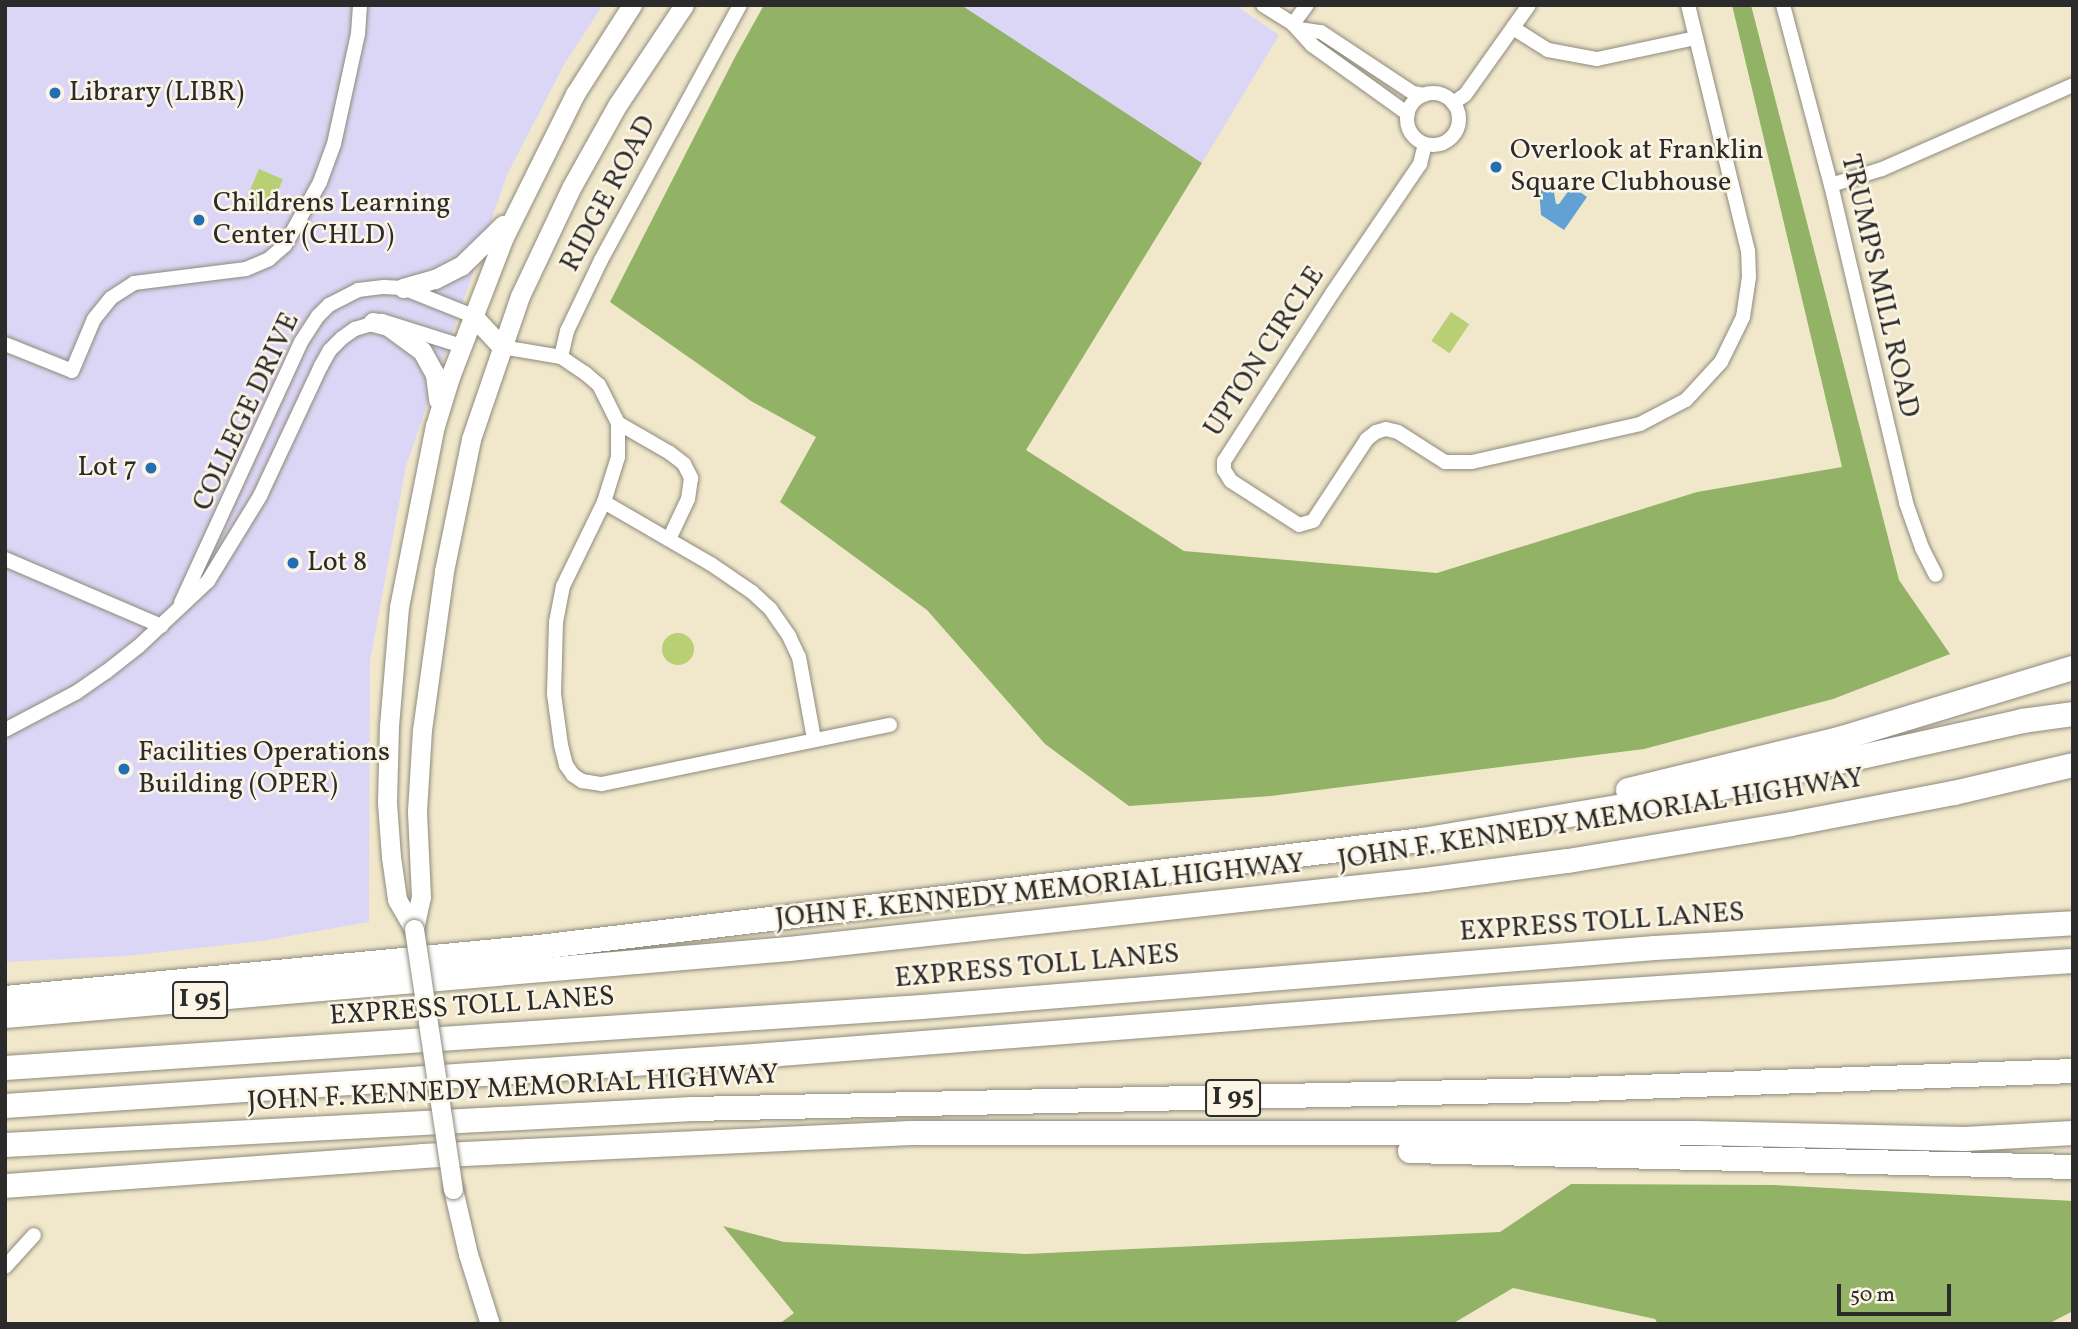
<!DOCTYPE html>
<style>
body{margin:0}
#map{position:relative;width:2078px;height:1329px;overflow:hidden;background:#f1e8cc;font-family:Vollkorn,serif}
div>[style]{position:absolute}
.built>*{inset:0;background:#dcd6f6}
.green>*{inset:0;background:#b8cf74;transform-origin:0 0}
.round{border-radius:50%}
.forest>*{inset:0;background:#92b266}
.water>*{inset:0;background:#62a1d4}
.roads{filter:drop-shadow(0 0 2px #8e8a7c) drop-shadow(0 0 2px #8e8a7c)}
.street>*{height:14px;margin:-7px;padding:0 7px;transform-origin:7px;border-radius:7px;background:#fff}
.street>.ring{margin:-7px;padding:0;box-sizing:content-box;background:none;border:14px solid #fff;border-radius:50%}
.secondary>*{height:19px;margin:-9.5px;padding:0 9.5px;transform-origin:9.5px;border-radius:9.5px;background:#fff}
.highway>*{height:24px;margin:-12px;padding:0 12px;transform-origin:12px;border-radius:12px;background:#fff}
.bridges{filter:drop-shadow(0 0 2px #8e8a7c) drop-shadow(0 0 2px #8e8a7c)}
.secondary-bridge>*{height:19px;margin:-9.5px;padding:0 9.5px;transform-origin:9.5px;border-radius:9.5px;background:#fff}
.dots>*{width:19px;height:19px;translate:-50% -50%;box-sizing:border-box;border:4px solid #fcf5e5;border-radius:50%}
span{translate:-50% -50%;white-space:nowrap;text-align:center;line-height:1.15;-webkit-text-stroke:5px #fcf5e5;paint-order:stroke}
.shield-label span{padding:2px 5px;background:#fcf5e5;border:2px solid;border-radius:5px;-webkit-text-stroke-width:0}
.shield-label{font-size:26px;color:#2b2b2b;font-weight:700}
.poi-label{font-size:28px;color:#2b2b2b}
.left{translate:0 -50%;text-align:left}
.right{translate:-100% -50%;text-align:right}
.street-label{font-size:28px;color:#2b2b2b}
.frame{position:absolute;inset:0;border:7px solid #2b2b2b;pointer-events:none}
.scale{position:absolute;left:1837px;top:1284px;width:114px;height:32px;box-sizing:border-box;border:4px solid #2b2b2b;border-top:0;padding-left:9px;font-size:21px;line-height:24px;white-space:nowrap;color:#2b2b2b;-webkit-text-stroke:5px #fcf5e5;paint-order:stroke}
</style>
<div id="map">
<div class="built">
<i style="clip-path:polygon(5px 5px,603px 5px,565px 63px,507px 175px,406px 466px,370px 661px,369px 922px,261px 941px,126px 956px,5px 962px)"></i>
<i style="clip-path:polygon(957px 5px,1235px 5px,1279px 35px,1202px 163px)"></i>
</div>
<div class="green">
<i style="left:259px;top:169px;width:26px;height:38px;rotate:23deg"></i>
<i style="left:1451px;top:312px;width:22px;height:35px;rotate:34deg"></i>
<i class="round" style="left:662px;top:633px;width:32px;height:32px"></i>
</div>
<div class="forest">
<i style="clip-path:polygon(764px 5px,961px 5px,1202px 163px,1026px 450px,1184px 551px,1437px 573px,1697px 492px,1842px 467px,1732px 5px,1751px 5px,1899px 580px,1950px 654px,1833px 699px,1644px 749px,1271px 796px,1129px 806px,1045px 744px,927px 610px,780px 502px,816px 437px,751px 401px,610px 302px,735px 57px)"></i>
<i style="clip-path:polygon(1571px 1184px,1774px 1185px,2073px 1201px,2073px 1311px,2048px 1324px,1658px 1324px,1655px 1319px,1513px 1288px,1452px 1324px,779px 1324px,794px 1313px,723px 1226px,784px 1242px,1026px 1254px,1500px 1232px)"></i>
</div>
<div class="water">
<i style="clip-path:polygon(1572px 186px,1587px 197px,1564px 230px,1541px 215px,1539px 189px,1553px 187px,1556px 204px,1559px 204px)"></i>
</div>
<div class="roads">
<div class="street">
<i style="left:1263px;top:5px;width:36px;rotate:32deg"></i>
<i style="left:1293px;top:24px;width:28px;rotate:48deg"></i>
<i style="left:1312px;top:45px;width:118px;rotate:35.7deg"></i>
<i style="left:1783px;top:5px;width:186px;rotate:75.1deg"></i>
<i style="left:1831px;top:185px;width:327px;rotate:76.7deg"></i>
<i style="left:1906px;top:503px;width:48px;rotate:70.4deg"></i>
<i style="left:1922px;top:548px;width:30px;rotate:63deg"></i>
<i style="left:1293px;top:24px;width:24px;rotate:-54deg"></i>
<i style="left:1513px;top:28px;width:41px;rotate:32.2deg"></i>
<i style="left:1548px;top:50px;width:50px;rotate:10.4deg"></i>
<i style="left:1597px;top:59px;width:101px;rotate:-12deg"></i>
<i style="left:1299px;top:29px;width:22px;rotate:8deg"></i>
<i style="left:1321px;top:32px;width:110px;rotate:33.5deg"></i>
<i style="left:1413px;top:93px;width:11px;rotate:10deg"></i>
<i class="ring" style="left:1407px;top:93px;width:38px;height:38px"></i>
<i style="left:1453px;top:103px;width:14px;rotate:-34deg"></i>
<i style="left:1465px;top:95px;width:110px;rotate:-54.6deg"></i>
<i style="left:1425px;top:144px;width:21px;rotate:104deg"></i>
<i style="left:1420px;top:164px;width:155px;rotate:124.2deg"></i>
<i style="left:1333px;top:292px;width:201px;rotate:122.8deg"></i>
<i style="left:1224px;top:461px;width:9px;rotate:90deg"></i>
<i style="left:1224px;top:470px;width:13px;rotate:58deg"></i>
<i style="left:1231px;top:481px;width:81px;rotate:32.9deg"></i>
<i style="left:1299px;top:525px;width:15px;rotate:-16deg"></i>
<i style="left:1313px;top:521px;width:98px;rotate:-56.6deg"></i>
<i style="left:1367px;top:439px;width:11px;rotate:-38deg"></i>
<i style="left:1376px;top:432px;width:10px;rotate:-17deg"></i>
<i style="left:1386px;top:429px;width:12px;rotate:14deg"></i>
<i style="left:1398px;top:432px;width:56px;rotate:32.6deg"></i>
<i style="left:1445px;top:462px;width:27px"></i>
<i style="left:1472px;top:462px;width:172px;rotate:-12.7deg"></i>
<i style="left:1640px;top:424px;width:52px;rotate:-27.6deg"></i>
<i style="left:1686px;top:400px;width:52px;rotate:-47.4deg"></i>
<i style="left:1721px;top:362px;width:50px;rotate:-63.9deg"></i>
<i style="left:1743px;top:317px;width:40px;rotate:-81.5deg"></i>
<i style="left:1749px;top:277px;width:26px;rotate:-92deg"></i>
<i style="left:1748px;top:251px;width:253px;rotate:-103.7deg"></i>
<i style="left:1831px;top:185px;width:53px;rotate:-17.4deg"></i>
<i style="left:1882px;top:169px;width:209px;rotate:-23.7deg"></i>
<i style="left:5px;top:344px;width:72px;rotate:21.9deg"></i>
<i style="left:72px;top:371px;width:56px;rotate:-67.1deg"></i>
<i style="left:94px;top:319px;width:27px;rotate:-51deg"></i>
<i style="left:111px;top:298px;width:27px;rotate:-33deg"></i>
<i style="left:134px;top:283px;width:113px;rotate:-7.1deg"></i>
<i style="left:246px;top:269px;width:25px;rotate:-23deg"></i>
<i style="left:269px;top:259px;width:21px;rotate:-41deg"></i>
<i style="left:285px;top:245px;width:72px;rotate:-60.9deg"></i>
<i style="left:320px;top:182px;width:40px;rotate:-69.8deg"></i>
<i style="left:334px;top:144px;width:113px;rotate:-77.7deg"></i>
<i style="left:358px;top:34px;width:29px;rotate:-86deg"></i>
<i style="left:502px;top:347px;width:60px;rotate:9.6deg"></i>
<i style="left:561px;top:357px;width:29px;rotate:34deg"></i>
<i style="left:585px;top:373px;width:18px;rotate:41deg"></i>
<i style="left:599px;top:385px;width:42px;rotate:63.4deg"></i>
<i style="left:618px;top:423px;width:34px;rotate:90deg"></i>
<i style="left:618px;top:457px;width:47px;rotate:107.3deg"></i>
<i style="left:604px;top:502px;width:93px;rotate:116deg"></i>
<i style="left:563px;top:586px;width:37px;rotate:101deg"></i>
<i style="left:556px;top:622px;width:72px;rotate:91.6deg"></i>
<i style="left:554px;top:694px;width:51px;rotate:82.2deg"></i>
<i style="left:561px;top:745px;width:21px;rotate:76deg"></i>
<i style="left:566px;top:765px;width:12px;rotate:55deg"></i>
<i style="left:573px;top:775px;width:11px;rotate:34deg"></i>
<i style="left:582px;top:781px;width:20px;rotate:9deg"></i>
<i style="left:602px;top:784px;width:294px;rotate:-11.6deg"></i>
<i style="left:561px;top:357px;width:27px;rotate:-77deg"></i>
<i style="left:567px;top:331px;width:79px;rotate:-64.4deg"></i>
<i style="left:601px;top:260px;width:290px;rotate:-61.4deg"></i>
<i style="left:618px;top:423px;width:60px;rotate:30deg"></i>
<i style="left:670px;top:453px;width:18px;rotate:38deg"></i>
<i style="left:684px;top:464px;width:16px;rotate:63deg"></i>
<i style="left:691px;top:478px;width:21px;rotate:98deg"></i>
<i style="left:688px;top:499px;width:42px;rotate:115.3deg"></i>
<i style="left:604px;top:502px;width:124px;rotate:30.1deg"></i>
<i style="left:711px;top:564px;width:50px;rotate:34.3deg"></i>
<i style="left:752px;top:592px;width:26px;rotate:43deg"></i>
<i style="left:771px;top:610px;width:32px;rotate:55deg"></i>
<i style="left:789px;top:636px;width:23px;rotate:65deg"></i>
<i style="left:799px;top:657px;width:83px;rotate:79.6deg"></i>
<i style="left:5px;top:559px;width:170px;rotate:23.2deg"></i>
<i style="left:181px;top:603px;width:287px;rotate:-65.3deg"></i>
<i style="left:301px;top:342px;width:31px;rotate:-57deg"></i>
<i style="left:318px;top:316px;width:16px;rotate:-45deg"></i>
<i style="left:329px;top:305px;width:33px;rotate:-27deg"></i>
<i style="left:358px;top:290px;width:26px;rotate:-7deg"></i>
<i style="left:384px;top:287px;width:19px;rotate:3deg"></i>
<i style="left:403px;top:288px;width:75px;rotate:21.8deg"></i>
<i style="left:5px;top:730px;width:81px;rotate:-27.8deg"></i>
<i style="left:77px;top:692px;width:35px;rotate:-35deg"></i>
<i style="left:106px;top:672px;width:42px;rotate:-38.2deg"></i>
<i style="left:139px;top:646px;width:95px;rotate:-43.3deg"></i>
<i style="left:208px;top:581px;width:100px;rotate:-58.5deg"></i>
<i style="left:260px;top:496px;width:144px;rotate:-64.9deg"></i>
<i style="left:321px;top:366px;width:18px;rotate:-61deg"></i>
<i style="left:330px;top:350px;width:17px;rotate:-45deg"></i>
<i style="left:342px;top:338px;width:16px;rotate:-35deg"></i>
<i style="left:355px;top:329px;width:28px;rotate:-17deg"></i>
<i style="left:382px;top:321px;width:84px;rotate:17.4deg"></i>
<i style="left:5px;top:1267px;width:43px;rotate:-47.8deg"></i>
</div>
<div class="secondary">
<i style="left:403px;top:288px;width:33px;rotate:-16deg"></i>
<i style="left:435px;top:279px;width:29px;rotate:-27deg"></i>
<i style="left:461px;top:266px;width:59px;rotate:-44.3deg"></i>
<i style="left:473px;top:316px;width:42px;rotate:46.9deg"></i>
<i style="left:373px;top:322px;width:16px;rotate:15deg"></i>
<i style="left:388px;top:326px;width:42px;rotate:36.3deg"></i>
<i style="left:422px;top:351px;width:26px;rotate:61deg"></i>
<i style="left:435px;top:374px;width:26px;rotate:83deg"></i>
<i style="left:414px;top:929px;width:33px;rotate:-78deg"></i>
<i style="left:421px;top:897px;width:86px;rotate:-92.7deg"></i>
<i style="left:417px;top:811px;width:81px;rotate:-86.5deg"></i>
<i style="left:422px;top:730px;width:161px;rotate:-82.1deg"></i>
<i style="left:444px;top:571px;width:135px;rotate:-78.4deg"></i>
<i style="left:471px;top:439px;width:151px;rotate:-71.1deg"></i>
<i style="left:520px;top:296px;width:119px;rotate:-64.7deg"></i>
<i style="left:571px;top:188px;width:96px;rotate:-60.8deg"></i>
<i style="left:618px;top:104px;width:119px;rotate:-56.3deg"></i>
<i style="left:414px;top:929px;width:34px;rotate:-120deg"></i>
<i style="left:397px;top:899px;width:42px;rotate:-98.1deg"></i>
<i style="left:391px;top:857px;width:55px;rotate:-94.2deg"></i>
<i style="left:387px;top:802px;width:76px;rotate:-88.5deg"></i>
<i style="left:389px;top:726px;width:119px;rotate:-85.2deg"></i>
<i style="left:399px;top:607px;width:185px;rotate:-78.8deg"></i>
<i style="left:435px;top:426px;width:51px;rotate:-73deg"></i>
<i style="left:450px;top:377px;width:150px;rotate:-68.9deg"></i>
<i style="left:504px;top:237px;width:160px;rotate:-63.6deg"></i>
<i style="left:575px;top:94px;width:106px;rotate:-57.4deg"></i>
<i style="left:453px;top:1189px;width:67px;rotate:77deg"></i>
<i style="left:468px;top:1254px;width:73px;rotate:72.6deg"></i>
</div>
<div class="highway">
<i style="left:1628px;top:790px;width:217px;rotate:-13.6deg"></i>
<i style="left:1839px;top:739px;width:245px;rotate:-16.9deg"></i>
<i style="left:5px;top:998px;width:536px;rotate:-5.46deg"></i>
<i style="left:539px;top:947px;width:889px;rotate:-6.91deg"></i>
<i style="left:1422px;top:840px;width:276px;rotate:-9.6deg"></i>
<i style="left:1694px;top:794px;width:336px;rotate:-12.5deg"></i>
<i style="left:2022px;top:721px;width:51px;rotate:-7.8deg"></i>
<i style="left:5px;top:1016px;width:787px;rotate:-4.88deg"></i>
<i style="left:789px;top:949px;width:640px;rotate:-6.19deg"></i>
<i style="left:1425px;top:880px;width:144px;rotate:-7.6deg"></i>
<i style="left:1568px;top:861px;width:226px;rotate:-9.4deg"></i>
<i style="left:1791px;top:824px;width:166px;rotate:-10.8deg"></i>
<i style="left:1954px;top:793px;width:122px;rotate:-13.2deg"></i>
<i style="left:5px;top:1068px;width:919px;rotate:-3.81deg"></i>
<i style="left:922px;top:1007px;width:735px;rotate:-4.6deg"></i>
<i style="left:1655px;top:948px;width:419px;rotate:-3.4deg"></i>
<i style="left:5px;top:1106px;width:751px;rotate:-3.82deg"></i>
<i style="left:754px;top:1056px;width:753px;rotate:-4.42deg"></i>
<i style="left:1505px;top:998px;width:569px;rotate:-3.73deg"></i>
<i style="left:5px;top:1145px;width:688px;rotate:-3deg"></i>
<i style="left:692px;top:1109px;width:866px;rotate:-1.26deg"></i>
<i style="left:1558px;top:1090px;width:515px;rotate:-2.11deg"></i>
<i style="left:1410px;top:1151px;width:663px;rotate:1.38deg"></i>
<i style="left:5px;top:1186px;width:419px;rotate:-4.1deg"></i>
<i style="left:423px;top:1156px;width:487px;rotate:-2.7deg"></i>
<i style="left:909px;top:1133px;width:788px"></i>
<i style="left:1697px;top:1133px;width:268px;rotate:1.3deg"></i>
<i style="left:1965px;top:1139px;width:108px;rotate:-3.2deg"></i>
</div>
</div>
<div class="bridges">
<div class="secondary-bridge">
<i style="left:414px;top:929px;width:263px;rotate:81.5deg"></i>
</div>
</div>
<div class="dots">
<i style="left:55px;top:93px;background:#1f6fb2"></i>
<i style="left:1496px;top:167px;background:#1f6fb2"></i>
<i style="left:199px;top:220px;background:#1f6fb2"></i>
<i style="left:151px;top:468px;background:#1f6fb2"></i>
<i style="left:293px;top:563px;background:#1f6fb2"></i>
<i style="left:124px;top:769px;background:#1f6fb2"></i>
</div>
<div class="shield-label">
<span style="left:200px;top:1000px">I 95</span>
<span style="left:1233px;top:1098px">I 95</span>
</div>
<div class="poi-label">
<span class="left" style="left:69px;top:93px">Library (LIBR)</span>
<span class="left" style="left:1510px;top:167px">Overlook at Franklin<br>Square Clubhouse</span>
<span class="left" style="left:213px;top:220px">Childrens Learning<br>Center (CHLD)</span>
<span class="right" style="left:137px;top:468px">Lot 7</span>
<span class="left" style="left:307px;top:563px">Lot 8</span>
<span class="left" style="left:138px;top:769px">Facilities Operations<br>Building (OPER)</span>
</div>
<div class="street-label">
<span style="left:609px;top:194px;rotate:-62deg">RIDGE ROAD</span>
<span style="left:1879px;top:286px;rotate:77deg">TRUMPS MILL ROAD</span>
<span style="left:1265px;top:352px;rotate:-57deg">UPTON CIRCLE</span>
<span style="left:247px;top:412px;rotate:-65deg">COLLEGE DRIVE</span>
<span style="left:1601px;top:820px;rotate:-9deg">JOHN F. KENNEDY MEMORIAL HIGHWAY</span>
<span style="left:1040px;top:892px;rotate:-6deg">JOHN F. KENNEDY MEMORIAL HIGHWAY</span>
<span style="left:1602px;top:923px;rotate:-4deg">EXPRESS TOLL LANES</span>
<span style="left:1037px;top:967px;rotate:-5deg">EXPRESS TOLL LANES</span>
<span style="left:472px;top:1007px;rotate:-4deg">EXPRESS TOLL LANES</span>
<span style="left:513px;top:1089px;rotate:-3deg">JOHN F. KENNEDY MEMORIAL HIGHWAY</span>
</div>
<div class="frame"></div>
<div class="scale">50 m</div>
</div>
